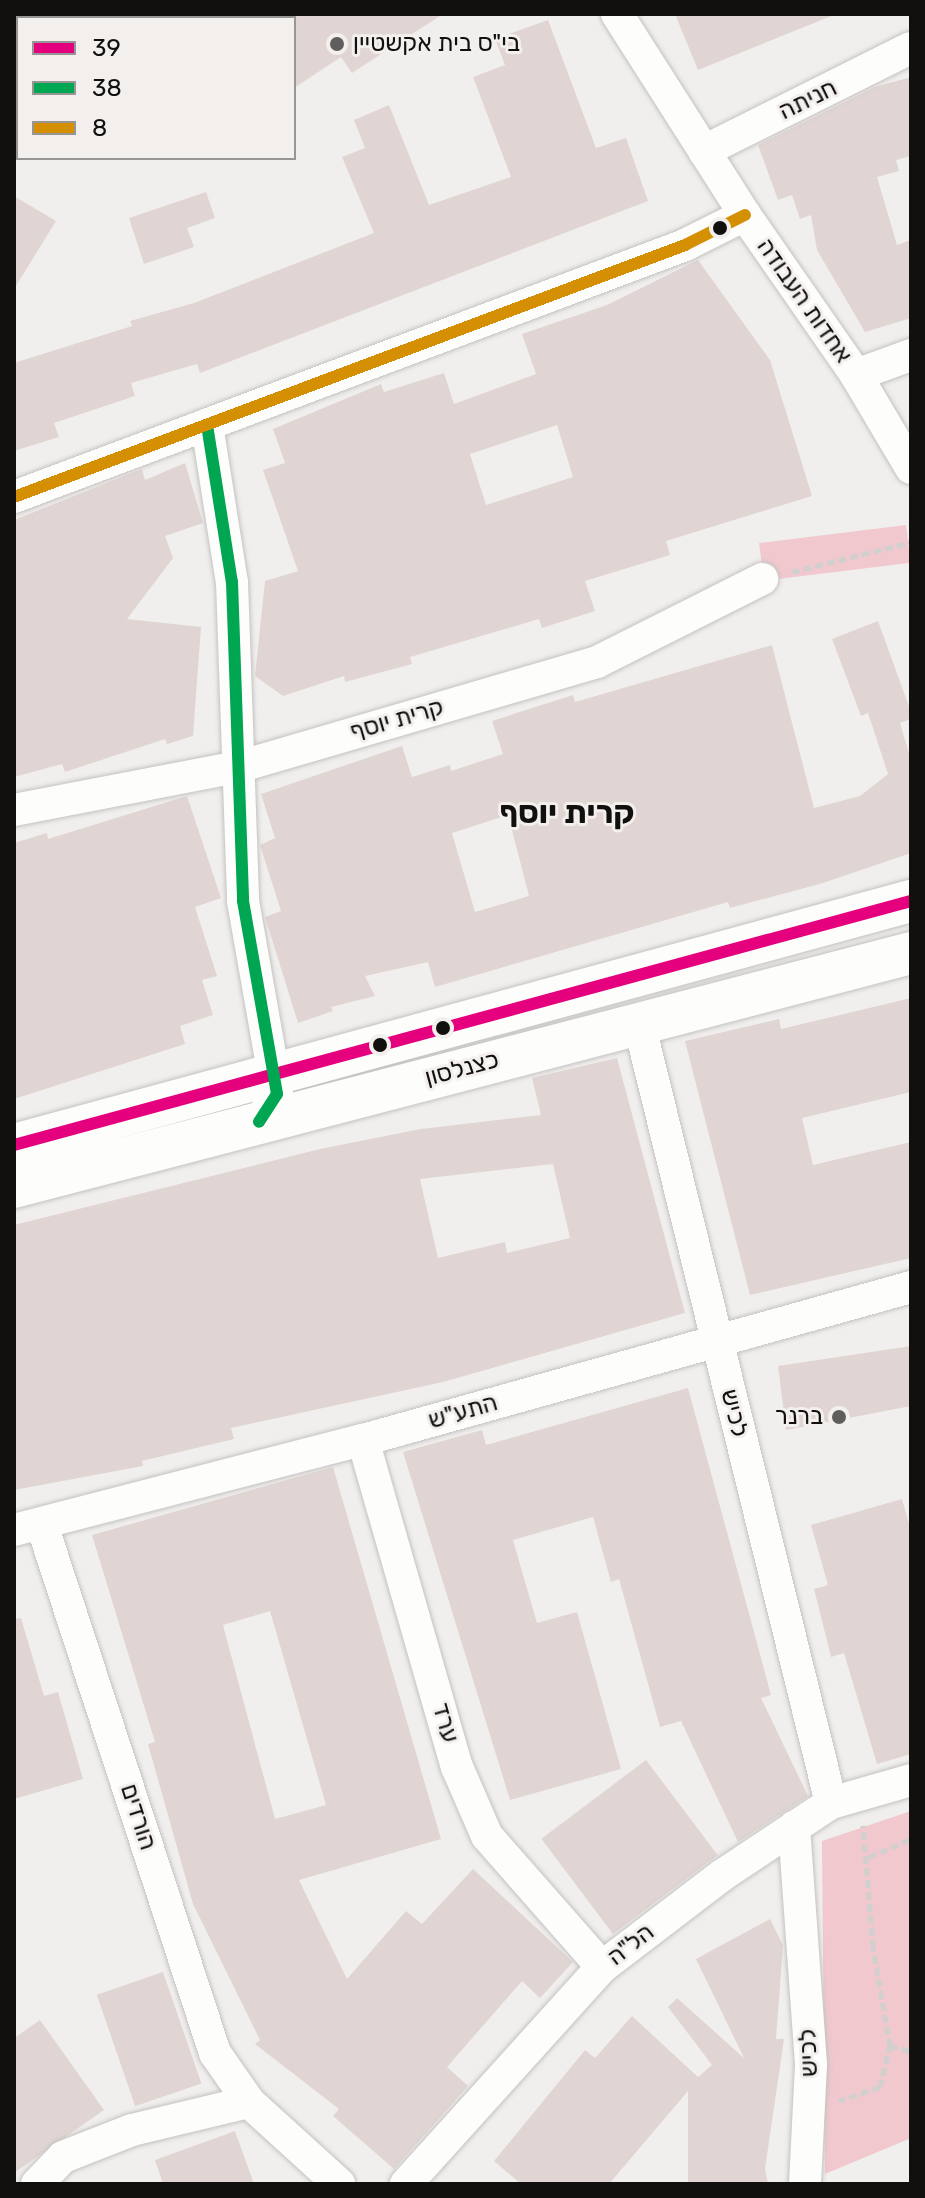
<!DOCTYPE html>
<meta charset="utf-8">
<style>
body{margin:0}
#map{position:relative;width:925px;height:2198px;overflow:hidden;background:#f1efee;font-family:Rubik,Heebo,sans-serif}
div>[style]{position:absolute}
.green>*{inset:0;background:#f0c8ce;transform-origin:0 0}
.building>*{inset:0;background:#e0d5d2;transform-origin:0 0}
.path>*{height:5px;margin-top:-2.5px;transform-origin:0;background:repeating-linear-gradient(90deg,#d1d0cf 0 8px,transparent 0 12px)}
.roads{filter:drop-shadow(0 0 2px #c4c2c1) drop-shadow(0 0 2px #c4c2c1)}
.minor>*{height:32px;margin:-16px;padding:0 16px;transform-origin:16px;border-radius:16px;background:#fdfdfc}
.tertiary>*{height:42px;margin:-21px;padding:0 21px;transform-origin:21px;border-radius:21px;background:#fdfdfc}
.bus-1>*{height:12px;margin:-6px;padding:0 6px;transform-origin:6px;border-radius:6px;background:#e5007d}
.bus-2>*{height:12px;margin:-6px;padding:0 6px;transform-origin:6px;border-radius:6px;background:#00a651}
.bus-3>*{height:12px;margin:-6px;padding:0 6px;transform-origin:6px;border-radius:6px;background:#d49002}
.dots>*{width:22px;height:22px;translate:-50% -50%;box-sizing:border-box;border:4px solid #f2efed;border-radius:50%}
span{translate:-50% -50%;white-space:nowrap;text-align:center;line-height:1.15;-webkit-text-stroke:6px #f2efed;paint-order:stroke}
.poi-label{font-size:24px;color:#11100f}
.left{translate:0 -50%;text-align:left}
.right{translate:-100% -50%;text-align:right}
.street-label{font-size:24px;color:#11100f}
.district-label{font-size:32px;color:#11100f;font-weight:700}
.frame{position:absolute;inset:0;border:16px solid #11100f;pointer-events:none}
.legend{position:absolute;left:16px;top:16px;width:280px;height:144px;box-sizing:border-box;background:#f2efed;border:2px solid #989694;margin:0;padding:10px 14px;list-style:none;font-size:24px;color:#11100f}
.legend li{display:flex;align-items:center;gap:16px;height:40px}
.legend b{width:40px;border:2px solid #989694}
</style>
<div id="map">
<div class="green">
<i style="clip-path:polygon(14px 14px,111px 14px,114px 18px,18px 18px,14px 102px)"></i>
<i style="left:906px;top:525px;width:38px;height:148px;rotate:83deg"></i>
<i style="clip-path:polygon(911px 1811px,911px 2138px,825px 2174px,822px 1841px)"></i>
</div>
<div class="building">
<i style="clip-path:polygon(294px 14px,443px 14px,352px 73px,341px 57px,294px 88px)"></i>
<i style="clip-path:polygon(675px 14px,833px 14px,834px 15px,698px 70px)"></i>
<i style="clip-path:polygon(548px 20px,596px 148px,626px 138px,648px 201px,200px 373px,197px 364px,131px 383px,135px 396px,54px 423px,59px 437px,14px 451px,14px 363px,132px 326px,130px 321px,194px 303px,374px 233px,342px 157px,365px 148px,354px 120px,389px 105px,429px 205px,511px 177px,473px 77px,505px 65px,495px 39px)"></i>
<i style="clip-path:polygon(911px 77px,911px 156px,896px 160px,899px 171px,877px 177px,897px 245px,911px 240px,911px 318px,865px 332px,817px 250px,811px 215px,800px 219px,792px 195px,778px 200px,758px 145px,875px 87px)"></i>
<i style="clip-path:polygon(206px 192px,215px 218px,187px 228px,194px 247px,144px 264px,129px 218px)"></i>
<i style="clip-path:polygon(14px 196px,56px 221px,14px 289px)"></i>
<i style="clip-path:polygon(evenodd,698px 260px,770px 360px,812px 496px,666px 541px,670px 555px,585px 581px,595px 611px,542px 628px,539px 619px,410px 657px,412px 664px,345px 682px,344px 676px,283px 696px,255px 676px,265px 581px,298px 571px,263px 470px,285px 463px,273px 429px,381px 384px,384px 392px,444px 373px,454px 404px,536px 374px,522px 334px,607px 305px,698px 260px,557px 425px,573px 477px,486px 505px,470px 454px,557px 425px)"></i>
<i style="clip-path:polygon(185px 463px,203px 523px,165px 536px,173px 558px,127px 619px,201px 627px,193px 736px,167px 744px,165px 739px,65px 772px,62px 764px,14px 777px,14px 520px,142px 469px,145px 480px)"></i>
<i style="clip-path:polygon(evenodd,878px 621px,911px 712px,911px 719px,900px 723px,911px 760px,911px 853px,823px 883px,730px 908px,728px 902px,435px 987px,428px 962px,365px 976px,375px 996px,331px 1007px,333px 1011px,298px 1023px,265px 917px,281px 911px,260px 845px,275px 838px,261px 794px,402px 746px,412px 777px,450px 765px,451px 771px,503px 754px,492px 721px,573px 695px,575px 702px,772px 645px,814px 808px,860px 796px,888px 774px,868px 713px,861px 716px,832px 639px,878px 621px,508px 815px,529px 896px,475px 912px,452px 833px,508px 815px)"></i>
<i style="clip-path:polygon(187px 796px,221px 898px,195px 907px,217px 976px,202px 980px,213px 1015px,180px 1026px,185px 1044px,14px 1099px,14px 843px,47px 833px,48px 839px)"></i>
<i style="clip-path:polygon(911px 998px,911px 1092px,802px 1118px,813px 1165px,911px 1142px,911px 1258px,750px 1295px,685px 1041px,779px 1019px,781px 1029px)"></i>
<i style="clip-path:polygon(evenodd,617px 1058px,685px 1313px,443px 1382px,231px 1428px,234px 1439px,142px 1461px,143px 1466px,14px 1490px,14px 1225px,320px 1149px,421px 1129px,541px 1115px,532px 1078px,617px 1058px,553px 1164px,570px 1238px,507px 1253px,505px 1242px,438px 1258px,420px 1179px,553px 1164px)"></i>
<i style="clip-path:polygon(911px 1346px,911px 1406px,786px 1430px,778px 1366px)"></i>
<i style="clip-path:polygon(688px 1388px,771px 1695px,761px 1698px,808px 1796px,738px 1842px,681px 1721px,660px 1727px,619px 1579px,611px 1582px,593px 1517px,513px 1540px,537px 1623px,577px 1612px,621px 1769px,510px 1800px,403px 1452px,482px 1430px,486px 1445px)"></i>
<i style="clip-path:polygon(evenodd,333px 1467px,441px 1839px,299px 1880px,347px 1979px,406px 1911px,422px 1924px,473px 1869px,573px 1962px,540px 1998px,522px 1981px,447px 2067px,468px 2086px,394px 2169px,333px 2116px,339px 2109px,255px 2044px,260px 2040px,193px 1904px,148px 1744px,155px 1742px,92px 1535px,333px 1467px,270px 1611px,326px 1805px,275px 1819px,223px 1625px,270px 1611px)"></i>
<i style="clip-path:polygon(902px 1499px,911px 1531px,911px 1754px,877px 1764px,844px 1653px,831px 1657px,814px 1589px,828px 1585px,811px 1525px)"></i>
<i style="clip-path:polygon(21px 1618px,44px 1696px,58px 1692px,83px 1779px,14px 1799px,14px 1619px)"></i>
<i style="left:646px;top:1760px;width:119px;height:131px;rotate:53deg"></i>
<i style="clip-path:polygon(770px 1919px,783px 1945px,776px 2039px,784px 2039px,765px 2169px,768px 2184px,688px 2184px,688px 2091px,609px 2184px,521px 2184px,494px 2161px,585px 2050px,595px 2058px,632px 2016px,698px 2077px,712px 2065px,668px 2007px,677px 1998px,744px 2058px,696px 1959px)"></i>
<i style="left:163px;top:1972px;width:118px;height:70px;rotate:71deg"></i>
<i style="clip-path:polygon(40px 2020px,104px 2110px,14px 2173px,14px 2038px)"></i>
<i style="clip-path:polygon(235px 2131px,254px 2184px,163px 2184px,155px 2160px)"></i>
</div>
<div class="path">
<i style="left:792px;top:572px;width:123px;rotate:-14.1deg"></i>
<i style="left:869px;top:1857px;width:46px;rotate:-23.2deg"></i>
<i style="left:890px;top:2046px;width:22px;rotate:13deg"></i>
<i style="left:838px;top:2101px;width:44px;rotate:-18.4deg"></i>
<i style="left:880px;top:2087px;width:42px;rotate:-76.3deg"></i>
<i style="left:890px;top:2046px;width:100px;rotate:-99.7deg"></i>
<i style="left:873px;top:1947px;width:122px;rotate:-94.7deg"></i>
</div>
<div class="roads">
<div class="minor">
<i style="left:617px;top:14px;width:238px;rotate:57.5deg"></i>
<i style="left:745px;top:215px;width:195px;rotate:55.2deg"></i>
<i style="left:856px;top:375px;width:108px;rotate:59.4deg"></i>
<i style="left:197px;top:18px;width:8px;rotate:-30deg"></i>
<i style="left:14px;top:123px;width:5px;rotate:-37deg"></i>
<i style="left:704px;top:151px;width:231px;rotate:-26.5deg"></i>
<i style="left:856px;top:375px;width:59px;rotate:-20deg"></i>
<i style="left:207px;top:425px;width:159px;rotate:81deg"></i>
<i style="left:232px;top:582px;width:319px;rotate:88deg"></i>
<i style="left:243px;top:901px;width:196px;rotate:80deg"></i>
<i style="left:277px;top:1094px;width:33px;rotate:123deg"></i>
<i style="left:14px;top:497px;width:717px;rotate:-20.58deg"></i>
<i style="left:685px;top:245px;width:67px;rotate:-26.6deg"></i>
<i style="left:14px;top:810px;width:228px;rotate:-10.9deg"></i>
<i style="left:238px;top:767px;width:374px;rotate:-16.3deg"></i>
<i style="left:597px;top:662px;width:185px;rotate:-26.7deg"></i>
<i style="left:639px;top:1023px;width:803px;rotate:76.17deg"></i>
<i style="left:363px;top:1440px;width:340px;rotate:74deg"></i>
<i style="left:457px;top:1767px;width:75px;rotate:66.5deg"></i>
<i style="left:487px;top:1836px;width:174px;rotate:48.7deg"></i>
<i style="left:42px;top:1525px;width:556px;rotate:71.86deg"></i>
<i style="left:215px;top:2053px;width:60px;rotate:55.2deg"></i>
<i style="left:14px;top:1530px;width:360px;rotate:-14.5deg"></i>
<i style="left:363px;top:1440px;width:569px;rotate:-15.6deg"></i>
<i style="left:794px;top:1827px;width:239px;rotate:85.9deg"></i>
<i style="left:811px;top:2065px;width:119px;rotate:92.9deg"></i>
<i style="left:37px;top:2184px;width:37px;rotate:-46deg"></i>
<i style="left:63px;top:2157px;width:74px;rotate:-21.4deg"></i>
<i style="left:132px;top:2130px;width:120px;rotate:-13.5deg"></i>
<i style="left:249px;top:2102px;width:122px;rotate:42.3deg"></i>
<i style="left:406px;top:2184px;width:292px;rotate:-47.9deg"></i>
<i style="left:602px;top:1967px;width:150px;rotate:-37.4deg"></i>
<i style="left:721px;top:1876px;width:132px;rotate:-33.6deg"></i>
<i style="left:831px;top:1803px;width:83px;rotate:-16deg"></i>
</div>
<div class="tertiary">
<i style="left:14px;top:1145px;width:930px;rotate:-15.22deg"></i>
<i style="left:14px;top:1187px;width:927px;rotate:-14.62deg"></i>
</div>
</div>
<div class="bus-1">
<i style="left:14px;top:1145px;width:930px;rotate:-15.22deg"></i>
</div>
<div class="bus-2">
<i style="left:207px;top:425px;width:159px;rotate:81deg"></i>
<i style="left:232px;top:582px;width:319px;rotate:88deg"></i>
<i style="left:243px;top:901px;width:196px;rotate:80deg"></i>
<i style="left:277px;top:1094px;width:33px;rotate:123deg"></i>
</div>
<div class="bus-3">
<i style="left:14px;top:497px;width:717px;rotate:-20.58deg"></i>
<i style="left:685px;top:245px;width:67px;rotate:-26.6deg"></i>
</div>
<div class="dots">
<i style="left:337px;top:44px;background:#5f5e5d"></i>
<i style="left:720px;top:228px;background:#11100f"></i>
<i style="left:443px;top:1028px;background:#11100f"></i>
<i style="left:380px;top:1045px;background:#11100f"></i>
<i style="left:839px;top:1417px;background:#5f5e5d"></i>
</div>
<div class="poi-label">
<span class="left" style="left:353px;top:44px">בי"ס בית אקשטיין</span>
<span class="right" style="left:823px;top:1417px">ברנר</span>
</div>
<div class="street-label">
<span style="left:808px;top:100px;rotate:-26deg">חניתה</span>
<span style="left:804px;top:301px;rotate:55deg">אחדות העבודה</span>
<span style="left:397px;top:720px;rotate:-16deg">קרית יוסף</span>
<span style="left:462px;top:1069px;rotate:-15deg">כצנלסון</span>
<span style="left:463px;top:1412px;rotate:-16deg">התע"ש</span>
<span style="left:734px;top:1413px;rotate:76deg">לכיש</span>
<span style="left:445px;top:1723px;rotate:74deg">ערד</span>
<span style="left:138px;top:1817px;rotate:72deg">הורדים</span>
<span style="left:631px;top:1945px;rotate:-38deg">הל"ה</span>
<span style="left:809px;top:2053px;rotate:-92deg">לכיש</span>
</div>
<div class="district-label">
<span style="left:567px;top:812px">קרית יוסף</span>
</div>
<div class="frame"></div>
<ul class="legend">
<li><b style="height:10px;background:#e5007d"></b>39</li>
<li><b style="height:10px;background:#00a651"></b>38</li>
<li><b style="height:10px;background:#d49002"></b>8</li>
</ul>
</div>
